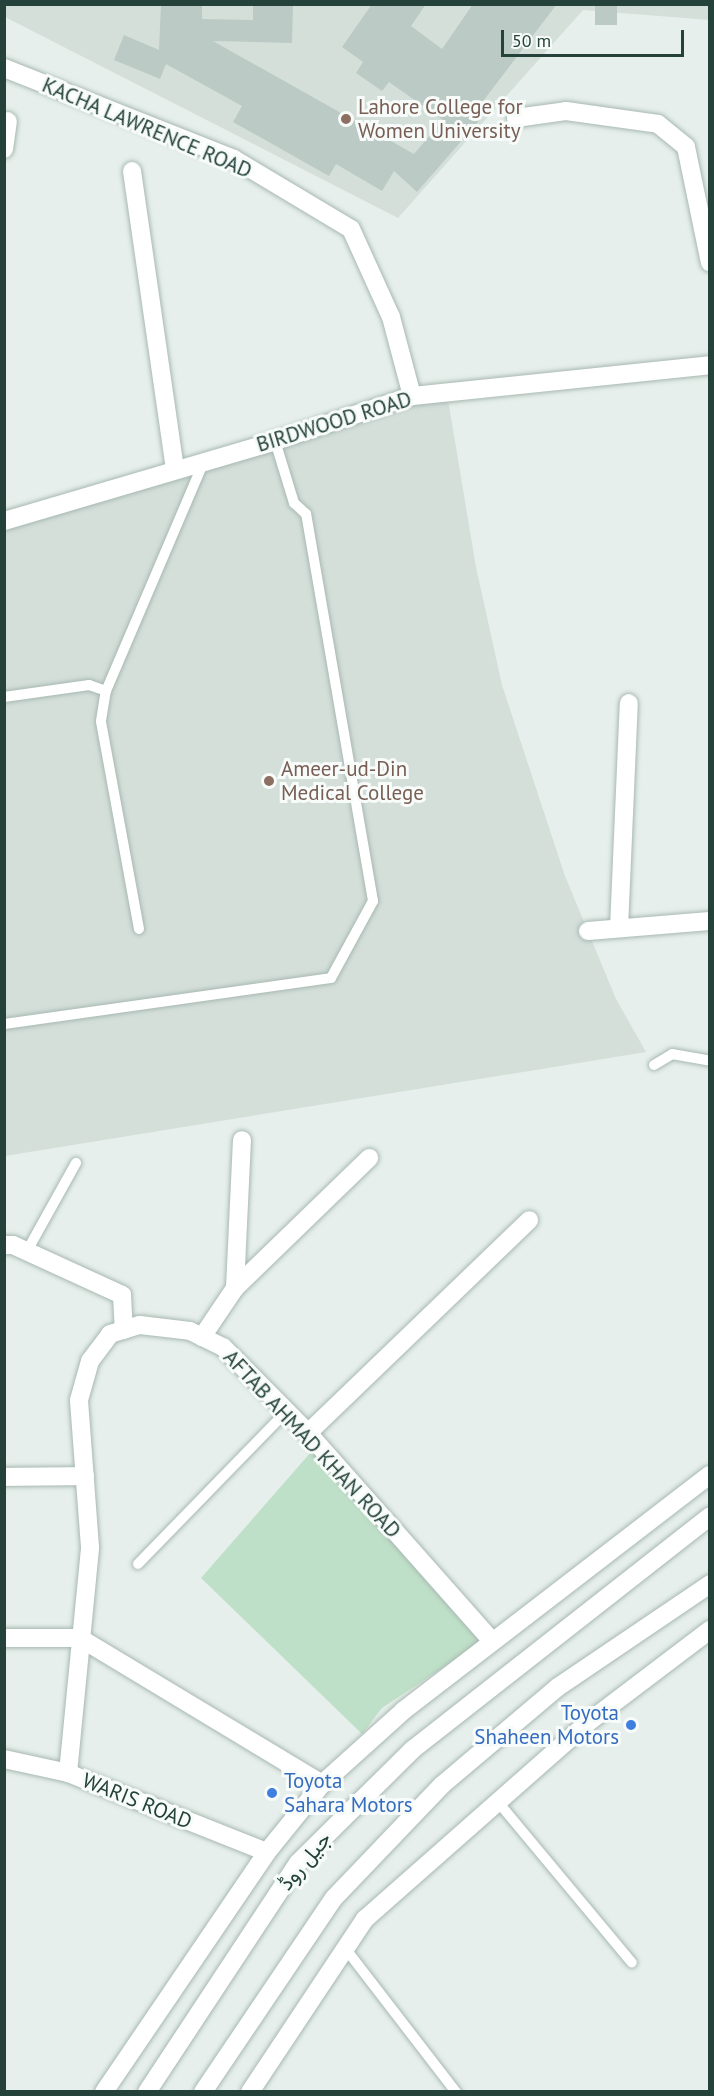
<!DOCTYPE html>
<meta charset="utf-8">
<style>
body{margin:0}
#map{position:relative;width:714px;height:2096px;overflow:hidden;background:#e6efeb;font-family:"PT Sans",Vazirmatn,sans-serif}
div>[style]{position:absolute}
.built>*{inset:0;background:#d4dfda}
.green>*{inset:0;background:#bfe0c8}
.building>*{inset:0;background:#bbcac4;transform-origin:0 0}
.roads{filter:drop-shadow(0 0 2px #a8b8b2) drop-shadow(0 0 2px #a8b8b2)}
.lane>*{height:10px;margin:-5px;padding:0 5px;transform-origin:5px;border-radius:5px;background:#fff}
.street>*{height:18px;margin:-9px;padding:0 9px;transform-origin:9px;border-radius:9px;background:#fff}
.secondary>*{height:18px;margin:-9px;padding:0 9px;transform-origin:9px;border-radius:9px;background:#fff}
.dots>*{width:16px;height:16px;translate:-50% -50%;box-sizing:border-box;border:3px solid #f7fbf9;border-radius:50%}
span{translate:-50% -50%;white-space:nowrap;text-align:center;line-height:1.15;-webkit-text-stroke:6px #f7fbf9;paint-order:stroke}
.education-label{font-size:21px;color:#785e54}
.left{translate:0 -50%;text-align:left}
.street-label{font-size:21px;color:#24423a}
.shop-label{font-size:21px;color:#366cbe}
.right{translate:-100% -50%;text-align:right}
.frame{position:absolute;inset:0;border:6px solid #24423a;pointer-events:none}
.scale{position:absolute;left:501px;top:30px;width:183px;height:27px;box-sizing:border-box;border:3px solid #24423a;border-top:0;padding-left:8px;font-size:18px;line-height:21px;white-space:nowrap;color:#24423a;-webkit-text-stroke:4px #f7fbf9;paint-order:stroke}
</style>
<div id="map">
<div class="built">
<i style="clip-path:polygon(709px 4px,710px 20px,583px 10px,398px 218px,5px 17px,4px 5px)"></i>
<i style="clip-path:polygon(447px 393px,476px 567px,502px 685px,565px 876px,616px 999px,646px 1052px,5px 1156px,5px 521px)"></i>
</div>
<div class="green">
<i style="clip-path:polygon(318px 1444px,486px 1639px,382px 1708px,362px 1734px,201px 1578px)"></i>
</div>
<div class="building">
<i style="clip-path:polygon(161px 4px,202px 4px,202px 19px,253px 20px,253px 4px,293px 4px,292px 43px,213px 41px,414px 154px,443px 120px,389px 82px,382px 91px,356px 73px,363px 62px,342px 47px,372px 4px,426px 4px,411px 26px,442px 49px,473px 4px,557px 4px,477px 109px,484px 115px,417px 192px,394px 171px,382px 191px,336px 164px,329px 176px,233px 122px,242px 106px,166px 64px,160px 79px,114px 60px,124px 35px,159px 50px)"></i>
<i style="left:595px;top:4px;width:22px;height:21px"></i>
</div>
<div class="roads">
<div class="lane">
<i style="left:4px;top:697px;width:86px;rotate:-8deg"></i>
<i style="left:89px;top:685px;width:18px;rotate:19deg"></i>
<i style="left:139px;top:929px;width:211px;rotate:-100.4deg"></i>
<i style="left:101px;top:721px;width:30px;rotate:-81deg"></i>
<i style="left:106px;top:691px;width:252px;rotate:-66.9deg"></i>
<i style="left:4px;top:1024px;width:330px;rotate:-8deg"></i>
<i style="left:331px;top:978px;width:88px;rotate:-61.4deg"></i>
<i style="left:373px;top:901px;width:393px;rotate:-99.8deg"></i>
<i style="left:306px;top:514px;width:16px;rotate:-137deg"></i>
<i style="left:294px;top:503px;width:65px;rotate:-107deg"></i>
<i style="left:654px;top:1065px;width:21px;rotate:-31deg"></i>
<i style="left:672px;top:1054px;width:39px;rotate:10deg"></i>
<i style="left:27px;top:1251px;width:101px;rotate:-60.9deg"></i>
<i style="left:138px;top:1564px;width:214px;rotate:-45.8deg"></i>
<i style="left:498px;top:1802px;width:209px;rotate:50.2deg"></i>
<i style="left:345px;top:1948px;width:182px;rotate:52.4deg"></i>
</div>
<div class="street">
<i style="left:516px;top:118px;width:50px;rotate:-8deg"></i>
<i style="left:566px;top:111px;width:93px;rotate:8deg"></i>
<i style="left:658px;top:124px;width:36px;rotate:39deg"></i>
<i style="left:686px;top:147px;width:118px;rotate:78.3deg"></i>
<i style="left:4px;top:149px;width:28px;rotate:-82deg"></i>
<i style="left:132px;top:171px;width:301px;rotate:81.8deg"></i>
<i style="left:619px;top:928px;width:225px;rotate:-87.5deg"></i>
<i style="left:588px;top:931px;width:122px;rotate:-4.7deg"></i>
<i style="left:4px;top:1245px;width:9px"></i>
<i style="left:13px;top:1245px;width:120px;rotate:24.6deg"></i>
<i style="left:122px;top:1295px;width:35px;rotate:87deg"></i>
<i style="left:235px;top:1288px;width:187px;rotate:-44.1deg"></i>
<i style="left:202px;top:1337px;width:59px;rotate:-56deg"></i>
<i style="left:235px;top:1288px;width:148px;rotate:-87.3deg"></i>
<i style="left:308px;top:1433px;width:307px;rotate:-43.9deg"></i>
<i style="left:4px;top:1477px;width:81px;rotate:-0.7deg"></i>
<i style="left:4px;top:1638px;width:76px"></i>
<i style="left:80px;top:1638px;width:283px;rotate:31.1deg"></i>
<i style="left:68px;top:1773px;width:227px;rotate:-84.4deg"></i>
<i style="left:90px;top:1547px;width:147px;rotate:-94.3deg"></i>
<i style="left:79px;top:1400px;width:41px;rotate:-74.2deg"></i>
<i style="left:90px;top:1361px;width:34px;rotate:-53deg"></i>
<i style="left:110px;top:1334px;width:31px;rotate:-17deg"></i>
<i style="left:140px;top:1325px;width:50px;rotate:6.8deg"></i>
<i style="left:190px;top:1331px;width:37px;rotate:26deg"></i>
<i style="left:223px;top:1347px;width:121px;rotate:45.3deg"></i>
<i style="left:308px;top:1433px;width:278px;rotate:48.5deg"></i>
<i style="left:104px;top:2092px;width:290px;rotate:-55.8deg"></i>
<i style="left:267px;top:1852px;width:87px;rotate:-51deg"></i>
<i style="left:322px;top:1784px;width:109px;rotate:-42deg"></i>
<i style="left:403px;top:1711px;width:387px;rotate:-37.6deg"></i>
<i style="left:250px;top:2092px;width:208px;rotate:-56.4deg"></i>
<i style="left:365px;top:1919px;width:295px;rotate:-41.4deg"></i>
<i style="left:586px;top:1724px;width:156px;rotate:-37.2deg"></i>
</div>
<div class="secondary">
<i style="left:4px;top:68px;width:247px;rotate:21.6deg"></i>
<i style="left:234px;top:159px;width:136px;rotate:30.9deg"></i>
<i style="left:351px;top:229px;width:97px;rotate:65.6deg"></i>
<i style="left:391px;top:317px;width:82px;rotate:75.1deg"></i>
<i style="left:4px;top:521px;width:283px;rotate:-16.4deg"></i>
<i style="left:275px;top:441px;width:144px;rotate:-18.2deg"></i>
<i style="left:412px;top:396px;width:300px;rotate:-5.9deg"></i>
<i style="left:4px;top:1759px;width:66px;rotate:12.3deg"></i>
<i style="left:68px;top:1773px;width:214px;rotate:21.7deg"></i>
<i style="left:147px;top:2092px;width:274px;rotate:-56.6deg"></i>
<i style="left:298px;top:1863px;width:161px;rotate:-44.7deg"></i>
<i style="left:412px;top:1750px;width:379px;rotate:-38.1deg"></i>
<i style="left:203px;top:2092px;width:234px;rotate:-56deg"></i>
<i style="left:334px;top:1898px;width:156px;rotate:-46.3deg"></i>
<i style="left:442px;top:1785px;width:152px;rotate:-40.2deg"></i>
<i style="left:558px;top:1687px;width:184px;rotate:-34.1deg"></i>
</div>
</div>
<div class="dots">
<i style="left:346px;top:119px;background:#8d6e63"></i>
<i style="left:269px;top:781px;background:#8d6e63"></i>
<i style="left:631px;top:1725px;background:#3f7fe0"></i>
<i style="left:272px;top:1793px;background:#3f7fe0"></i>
</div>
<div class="education-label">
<span class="left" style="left:358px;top:119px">Lahore College for<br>Women University</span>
<span class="left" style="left:281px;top:781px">Ameer-ud-Din<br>Medical College</span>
</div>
<div class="street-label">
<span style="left:147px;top:128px;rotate:23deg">KACHA LAWRENCE ROAD</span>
<span style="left:334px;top:422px;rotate:-17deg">BIRDWOOD ROAD</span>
<span style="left:312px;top:1444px;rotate:47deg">AFTAB AHMAD KHAN ROAD</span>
<span style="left:137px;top:1801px;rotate:22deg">WARIS ROAD</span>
<span style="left:305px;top:1861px;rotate:-50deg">جیل روڈ</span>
</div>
<div class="shop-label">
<span class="right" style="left:619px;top:1725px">Toyota<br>Shaheen Motors</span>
<span class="left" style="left:284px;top:1793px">Toyota<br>Sahara Motors</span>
</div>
<div class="frame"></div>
<div class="scale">50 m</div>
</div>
